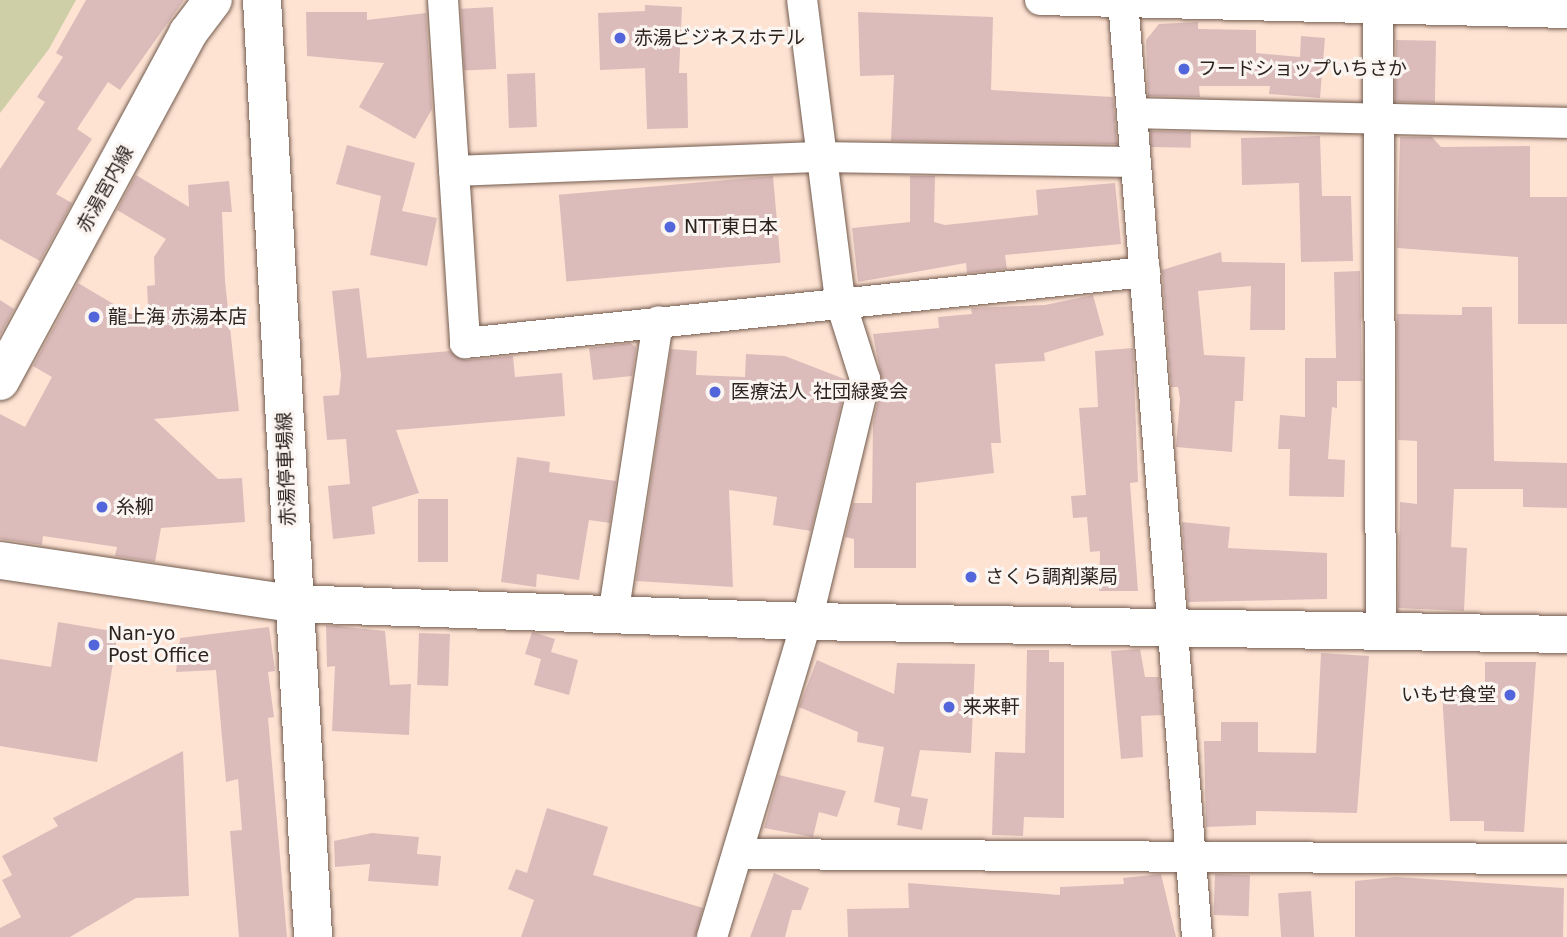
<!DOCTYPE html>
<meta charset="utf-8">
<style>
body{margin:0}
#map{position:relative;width:1567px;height:937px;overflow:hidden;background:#fee3d3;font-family:"DejaVu Sans","Noto Sans JP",sans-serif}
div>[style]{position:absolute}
.green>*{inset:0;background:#cecfa7}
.building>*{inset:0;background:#dcbcba;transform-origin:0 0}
.roads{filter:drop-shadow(0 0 2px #725b4e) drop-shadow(0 0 2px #725b4e)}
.minor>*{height:30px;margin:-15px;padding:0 15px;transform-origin:15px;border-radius:15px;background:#fff}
.tertiary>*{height:37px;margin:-18.5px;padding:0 18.5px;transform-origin:18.5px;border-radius:18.5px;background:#fff}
.secondary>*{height:38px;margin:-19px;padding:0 19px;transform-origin:19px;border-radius:19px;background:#fff}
.dots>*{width:19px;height:19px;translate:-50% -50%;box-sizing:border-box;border:4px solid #fbf5f2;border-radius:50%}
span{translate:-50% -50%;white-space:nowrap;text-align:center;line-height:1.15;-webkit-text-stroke:6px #fbf5f2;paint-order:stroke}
.poi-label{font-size:19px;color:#2c231d}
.left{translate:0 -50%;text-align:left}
.right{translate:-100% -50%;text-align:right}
.street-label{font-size:19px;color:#2c231d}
</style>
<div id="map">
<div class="green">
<i style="clip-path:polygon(0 0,76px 0,49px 49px,0 113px)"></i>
</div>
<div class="building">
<i style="clip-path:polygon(86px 0,184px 0,120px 90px,108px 82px,77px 129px,92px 139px,56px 194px,72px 203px,40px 261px,0 239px,0 169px,45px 102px,37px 97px,63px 57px,56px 53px)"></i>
<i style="clip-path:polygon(645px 5px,682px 7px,679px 73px,687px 73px,688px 128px,647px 129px,645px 68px,600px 70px,598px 13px,645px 11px)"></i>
<i style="left:493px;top:7px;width:62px;height:32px;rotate:87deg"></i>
<i style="clip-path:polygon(306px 12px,367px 12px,367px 20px,426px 13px,432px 109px,415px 139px,359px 107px,384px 63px,307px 56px)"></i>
<i style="clip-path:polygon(858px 12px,993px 17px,991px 90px,1113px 97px,1117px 144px,891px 141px,894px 75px,860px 76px)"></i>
<i style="clip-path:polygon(1198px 22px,1198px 29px,1256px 30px,1256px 53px,1300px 57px,1301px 36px,1325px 38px,1320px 98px,1269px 94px,1270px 86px,1199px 86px,1200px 97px,1148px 96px,1146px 40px,1159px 24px)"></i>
<i style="left:1396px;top:40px;width:40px;height:62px;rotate:1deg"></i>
<i style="left:535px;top:73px;width:54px;height:28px;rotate:88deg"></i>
<i style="left:1151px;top:131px;width:40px;height:16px;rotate:1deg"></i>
<i style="clip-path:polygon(1320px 136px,1322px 196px,1351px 196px,1353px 261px,1301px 262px,1299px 183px,1242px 185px,1241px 138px)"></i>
<i style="clip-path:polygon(1400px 137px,1432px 137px,1441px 147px,1530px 146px,1530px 197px,1567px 197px,1567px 324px,1518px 324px,1518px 257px,1397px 248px)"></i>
<i style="clip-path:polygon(347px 145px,415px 163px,402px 211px,437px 218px,427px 266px,370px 255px,381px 196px,336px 184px)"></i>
<i style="clip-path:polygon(136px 175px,189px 207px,188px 185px,229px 181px,232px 212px,222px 212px,225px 281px,239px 411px,154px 419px,218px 479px,242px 478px,245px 522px,161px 528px,155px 562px,115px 556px,117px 547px,43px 536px,42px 545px,0 539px,0 414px,25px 427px,52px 377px,33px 366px,78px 283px,149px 325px,147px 286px,155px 285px,154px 257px,166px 239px,117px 210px)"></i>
<i style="left:773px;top:176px;width:87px;height:215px;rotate:85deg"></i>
<i style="clip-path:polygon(910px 176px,935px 176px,934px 222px,945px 225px,1038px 215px,1036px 190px,1115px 183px,1121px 244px,1005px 255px,1007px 269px,967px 273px,966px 263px,858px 282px,852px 228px,910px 222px)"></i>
<i style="clip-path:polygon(1221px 252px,1222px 262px,1285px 263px,1285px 330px,1250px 330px,1251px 286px,1198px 291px,1204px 355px,1245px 357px,1243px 401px,1235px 401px,1232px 452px,1176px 447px,1180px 399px,1178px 387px,1171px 387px,1162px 270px)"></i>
<i style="clip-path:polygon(1360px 271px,1362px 381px,1337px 381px,1337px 408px,1332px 407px,1328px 459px,1345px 460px,1344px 497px,1289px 496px,1290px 449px,1278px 449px,1280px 415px,1305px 417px,1305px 358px,1336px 358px,1334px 272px)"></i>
<i style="clip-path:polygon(359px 288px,367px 358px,450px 351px,466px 360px,513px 356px,515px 377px,562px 373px,565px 416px,396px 430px,419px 493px,372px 507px,375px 534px,333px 539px,328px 486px,350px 484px,346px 439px,327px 440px,323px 396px,339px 395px,341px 375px,332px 291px)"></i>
<i style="clip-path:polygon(1093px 295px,1104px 335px,1044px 353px,1045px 361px,995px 364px,1001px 443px,991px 443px,994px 473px,916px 483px,916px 568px,854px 568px,854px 539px,845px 537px,853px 503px,872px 503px,873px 423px,882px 382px,873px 334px,939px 328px,938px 317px,972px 314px,971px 308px,1045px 305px)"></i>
<i style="clip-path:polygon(0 300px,14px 309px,0 335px)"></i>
<i style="clip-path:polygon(1462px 307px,1492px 307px,1494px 461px,1567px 463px,1567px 508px,1523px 507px,1523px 489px,1454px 489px,1451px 547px,1467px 548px,1464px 611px,1398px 608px,1400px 502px,1417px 504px,1417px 441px,1398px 440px,1397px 314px,1462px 315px)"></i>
<i style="clip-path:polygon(630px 343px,636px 347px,632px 376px,593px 380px,589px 348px)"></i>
<i style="clip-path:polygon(1133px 348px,1138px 482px,1130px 483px,1138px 591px,1099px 591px,1100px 551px,1090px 552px,1087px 517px,1073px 518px,1071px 496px,1086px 495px,1079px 408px,1098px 407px,1095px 351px)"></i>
<i style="clip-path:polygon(671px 349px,697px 351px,696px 375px,745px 377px,746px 354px,785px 356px,847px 380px,811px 531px,773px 525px,777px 497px,729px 490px,733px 587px,636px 581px)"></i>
<i style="clip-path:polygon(517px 457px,550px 462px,549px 472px,616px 481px,610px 523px,589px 520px,579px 580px,537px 574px,536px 587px,501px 582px)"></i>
<i style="left:418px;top:499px;width:30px;height:63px"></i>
<i style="clip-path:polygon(1182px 522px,1230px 527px,1228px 548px,1327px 553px,1327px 599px,1188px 602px)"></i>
<i style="clip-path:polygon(58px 622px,118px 632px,97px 762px,0 746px,0 659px,51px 667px)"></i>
<i style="clip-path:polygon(326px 625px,385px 631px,390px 685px,411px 684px,409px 735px,332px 731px,335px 666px,327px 667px)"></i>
<i style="clip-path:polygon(269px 627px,275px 671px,268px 672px,274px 717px,268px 718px,287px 937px,239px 937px,230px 831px,242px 830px,238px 779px,226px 782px,216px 670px,176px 672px,180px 638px)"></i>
<i style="clip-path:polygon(532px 632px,555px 639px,551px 652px,578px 660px,569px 695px,534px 685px,541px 659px,525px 654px)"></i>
<i style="left:419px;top:633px;width:31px;height:52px;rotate:2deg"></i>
<i style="clip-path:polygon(1140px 649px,1145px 677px,1159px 677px,1162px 715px,1141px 716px,1143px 757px,1121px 759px,1111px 651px)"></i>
<i style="clip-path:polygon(1027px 650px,1049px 650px,1049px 662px,1064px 662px,1064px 818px,1024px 817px,1023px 836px,992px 835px,995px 752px,1025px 753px)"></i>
<i style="clip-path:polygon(1321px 653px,1369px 656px,1357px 813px,1256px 811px,1256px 825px,1206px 827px,1204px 741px,1221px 741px,1221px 722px,1258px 722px,1258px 752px,1316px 753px)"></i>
<i style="clip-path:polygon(817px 660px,894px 694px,897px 663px,975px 664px,971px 753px,920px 750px,911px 796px,928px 799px,922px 830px,897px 825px,900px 808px,874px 802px,884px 747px,857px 742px,858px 732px,799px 707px)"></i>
<i style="clip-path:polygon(1485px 662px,1536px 662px,1524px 832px,1484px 831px,1484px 821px,1450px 821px,1442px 693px,1485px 690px)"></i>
<i style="clip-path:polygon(183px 751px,189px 896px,136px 898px,70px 937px,0 937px,0 928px,21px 917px,2px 880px,12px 875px,2px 856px,58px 826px,53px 818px)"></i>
<i style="clip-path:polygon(779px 775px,846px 791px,837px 817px,819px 812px,813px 837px,764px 828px)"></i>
<i style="clip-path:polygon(547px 808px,608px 827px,593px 875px,703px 908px,695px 937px,521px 937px,534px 900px,508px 889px,516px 869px,527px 873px)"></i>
<i style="clip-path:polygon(372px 833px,419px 837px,417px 854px,441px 856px,438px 886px,368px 881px,370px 864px,335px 867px,334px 841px)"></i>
<i style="clip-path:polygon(774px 873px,809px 888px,801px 910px,792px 910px,785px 937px,750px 937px)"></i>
<i style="clip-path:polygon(1161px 874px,1176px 937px,848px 937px,847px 909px,909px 908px,908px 883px,1060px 895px,1060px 887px,1124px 884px,1123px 878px)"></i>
<i style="left:1215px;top:874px;width:35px;height:41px;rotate:2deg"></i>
<i style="clip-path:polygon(1396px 877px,1564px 888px,1563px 937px,1355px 937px,1355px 881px)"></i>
<i style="left:1311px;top:891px;width:46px;height:33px;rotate:86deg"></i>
</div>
<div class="roads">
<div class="minor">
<i style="left:443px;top:0;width:344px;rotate:86.3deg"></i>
<i style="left:465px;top:343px;width:684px;rotate:-5.96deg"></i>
<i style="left:1040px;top:0;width:527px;rotate:1.41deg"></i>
<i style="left:1123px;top:0;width:940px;rotate:85.48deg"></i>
<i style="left:1378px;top:0;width:628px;rotate:89.73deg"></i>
<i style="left:1132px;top:113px;width:435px;rotate:1.3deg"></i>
<i style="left:454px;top:171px;width:363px;rotate:-2.2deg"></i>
<i style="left:817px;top:157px;width:319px;rotate:0.9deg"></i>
<i style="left:613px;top:616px;width:298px;rotate:-81.3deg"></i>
<i style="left:738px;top:854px;width:829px;rotate:0.35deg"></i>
<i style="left:712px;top:937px;width:330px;rotate:-73.3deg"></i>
<i style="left:807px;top:621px;width:249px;rotate:-76.5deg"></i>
<i style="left:865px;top:379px;width:83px;rotate:-107.6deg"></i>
<i style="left:840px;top:300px;width:302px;rotate:-97.2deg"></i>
</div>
<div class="tertiary">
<i style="left:0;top:560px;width:293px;rotate:8.4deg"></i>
<i style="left:290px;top:603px;width:517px;rotate:1.99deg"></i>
<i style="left:807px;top:621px;width:760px;rotate:0.98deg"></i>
</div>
<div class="secondary">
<i style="left:262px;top:0;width:938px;rotate:86.88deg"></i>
<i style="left:0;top:381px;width:396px;rotate:-61.6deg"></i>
<i style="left:188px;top:33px;width:41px;rotate:-52.9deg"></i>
</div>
</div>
<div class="dots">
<i style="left:620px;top:38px;background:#5365db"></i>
<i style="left:1184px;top:69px;background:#5365db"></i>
<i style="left:670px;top:227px;background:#5365db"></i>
<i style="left:94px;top:317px;background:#5365db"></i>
<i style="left:715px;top:392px;background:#5365db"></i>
<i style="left:102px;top:507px;background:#5365db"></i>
<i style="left:971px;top:577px;background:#5365db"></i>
<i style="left:94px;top:645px;background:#5365db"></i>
<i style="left:1510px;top:695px;background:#5365db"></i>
<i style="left:949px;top:707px;background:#5365db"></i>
</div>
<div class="poi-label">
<span class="left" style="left:634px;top:38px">赤湯ビジネスホテル</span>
<span class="left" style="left:1198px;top:69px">フードショップいちさか</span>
<span class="left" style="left:684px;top:227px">NTT東日本</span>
<span class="left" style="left:108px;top:317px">龍上海 赤湯本店</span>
<span class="left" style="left:731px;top:392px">医療法人 社団緑愛会</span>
<span class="left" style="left:116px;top:507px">糸柳</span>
<span class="left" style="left:985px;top:577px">さくら調剤薬局</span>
<span class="left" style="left:108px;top:645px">Nan-yo<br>Post Office</span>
<span class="right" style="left:1496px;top:695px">いもせ食堂</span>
<span class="left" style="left:963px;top:707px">来来軒</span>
</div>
<div class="street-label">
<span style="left:105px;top:189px;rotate:-61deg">赤湯宮内線</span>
<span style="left:286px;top:469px;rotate:-92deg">赤湯停車場線</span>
</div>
</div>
